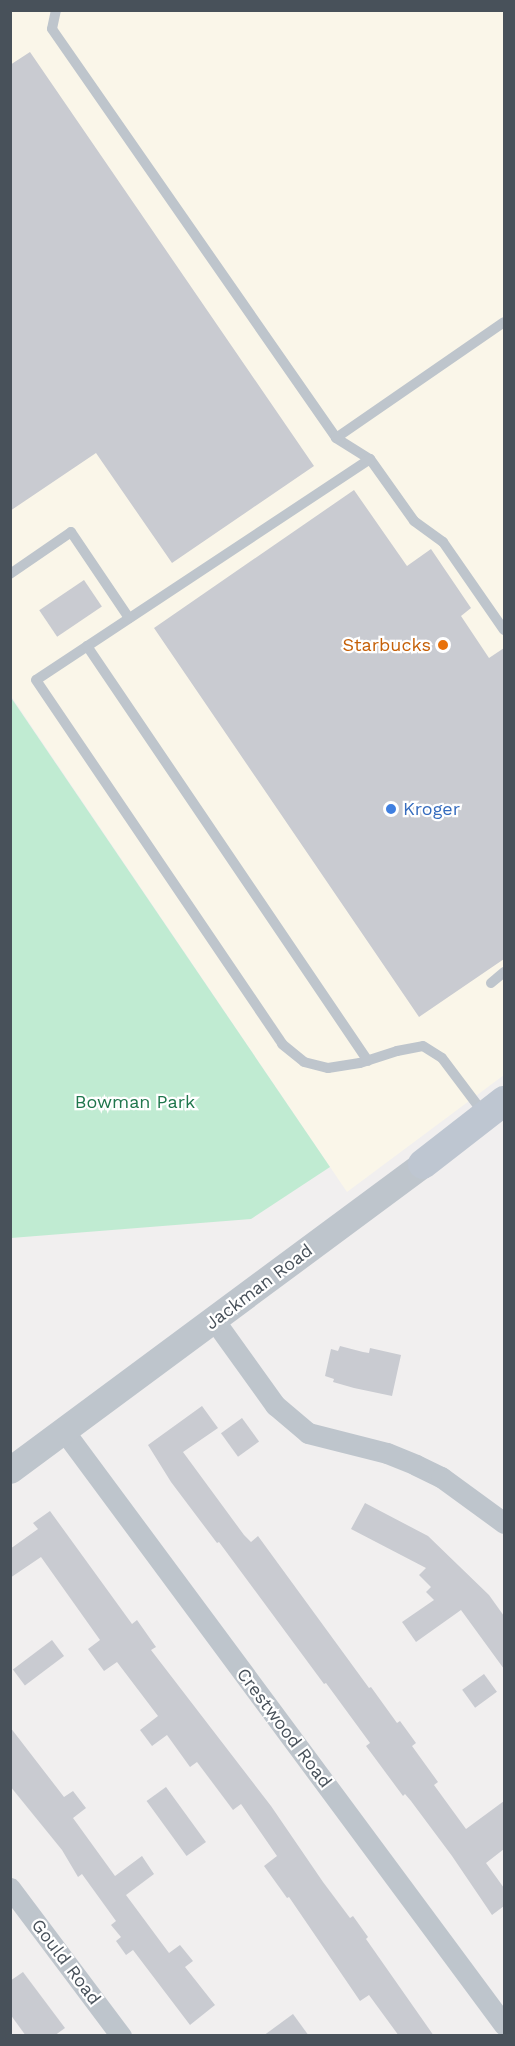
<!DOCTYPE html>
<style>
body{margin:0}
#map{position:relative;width:515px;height:2046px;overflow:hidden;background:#f1efef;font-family:"Work Sans",sans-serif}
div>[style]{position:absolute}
.commercial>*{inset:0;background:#faf6e9}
.green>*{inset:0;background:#c0ebd2}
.building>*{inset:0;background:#c9cbd1;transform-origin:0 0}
.service>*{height:10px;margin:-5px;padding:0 5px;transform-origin:5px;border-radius:5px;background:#bec5cc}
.minor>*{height:21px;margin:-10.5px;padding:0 10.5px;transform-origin:10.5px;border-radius:10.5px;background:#bec5cc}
.tertiary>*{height:27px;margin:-13.5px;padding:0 13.5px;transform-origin:13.5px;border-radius:13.5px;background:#bec5cc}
.secondary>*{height:30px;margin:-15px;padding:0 15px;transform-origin:15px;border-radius:15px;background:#bec6d1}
.dots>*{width:16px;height:16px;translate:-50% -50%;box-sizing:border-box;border:3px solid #fff;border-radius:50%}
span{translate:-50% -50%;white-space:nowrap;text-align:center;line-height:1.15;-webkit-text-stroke:4.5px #fff;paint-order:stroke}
.food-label{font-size:18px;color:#c56008}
.right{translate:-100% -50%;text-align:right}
.shop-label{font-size:18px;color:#366cbe}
.left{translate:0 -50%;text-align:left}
.park-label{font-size:18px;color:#1f764c}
.street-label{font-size:18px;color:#48515a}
.frame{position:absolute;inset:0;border:12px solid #48515a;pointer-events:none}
</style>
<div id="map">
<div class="commercial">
<i style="clip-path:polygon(10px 11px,504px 11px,504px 1075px,347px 1192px,11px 696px)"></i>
</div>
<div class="green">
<i style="clip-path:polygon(10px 696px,330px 1167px,251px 1219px,11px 1238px)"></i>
</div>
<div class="building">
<i style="clip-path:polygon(30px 52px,314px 466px,172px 563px,96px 453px,10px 511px,10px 65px)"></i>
<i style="clip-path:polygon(354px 490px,407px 566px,431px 549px,471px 608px,461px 616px,489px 658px,504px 648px,504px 959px,419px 1017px,154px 628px)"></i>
<i style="left:84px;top:580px;width:32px;height:54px;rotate:56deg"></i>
<i style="clip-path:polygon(340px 1346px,363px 1352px,369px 1353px,370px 1348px,401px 1355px,392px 1396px,354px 1388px,333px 1382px,334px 1379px,325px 1376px,331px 1349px,338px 1351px)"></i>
<i style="clip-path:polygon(202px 1406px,218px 1428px,183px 1452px,244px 1535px,251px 1542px,258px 1536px,369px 1688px,371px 1687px,397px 1723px,400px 1721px,416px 1743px,412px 1746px,438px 1782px,434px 1785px,466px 1829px,504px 1801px,504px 1849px,486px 1863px,504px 1888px,504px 1906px,492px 1915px,452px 1856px,411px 1801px,405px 1794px,403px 1796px,366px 1746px,370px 1743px,326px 1683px,324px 1684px,219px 1542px,217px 1543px,171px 1482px,148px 1445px)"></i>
<i style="left:242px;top:1418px;width:29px;height:26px;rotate:54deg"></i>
<i style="clip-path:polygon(365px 1503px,428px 1536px,489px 1595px,504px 1616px,504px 1669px,461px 1610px,416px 1642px,402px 1622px,434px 1600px,426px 1592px,431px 1587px,419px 1575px,426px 1568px,351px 1529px)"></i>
<i style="clip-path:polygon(50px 1511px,132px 1624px,137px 1620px,156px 1647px,151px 1650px,271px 1806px,323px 1882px,350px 1918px,353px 1916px,368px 1937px,366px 1939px,434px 2036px,399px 2036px,369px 1995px,360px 2001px,289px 1897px,287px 1898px,264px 1866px,277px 1856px,241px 1804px,233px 1810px,197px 1762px,190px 1767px,167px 1735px,152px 1746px,140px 1730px,158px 1716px,117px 1662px,104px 1671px,88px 1649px,100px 1640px,41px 1557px,10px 1578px,10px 1549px,38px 1529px,33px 1523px)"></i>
<i style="left:52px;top:1640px;width:20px;height:49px;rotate:53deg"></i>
<i style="left:484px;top:1674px;width:22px;height:27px;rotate:54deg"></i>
<i style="clip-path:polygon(10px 1727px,64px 1797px,73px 1791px,86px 1808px,73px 1818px,115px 1876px,142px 1856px,154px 1874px,126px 1895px,169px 1953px,180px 1945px,193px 1961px,185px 1967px,215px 2005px,190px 2025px,133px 1950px,126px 1955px,116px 1941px,121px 1937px,111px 1925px,116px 1921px,82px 1874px,78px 1877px,62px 1850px,10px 1786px)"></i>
<i style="left:166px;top:1787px;width:68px;height:24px;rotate:54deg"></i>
<i style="clip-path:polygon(23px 1972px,65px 2028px,54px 2036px,26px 2036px,10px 2014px,10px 1981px)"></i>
<i style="clip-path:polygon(293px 2014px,309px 2036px,263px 2036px)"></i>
</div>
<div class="service">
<i style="left:56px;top:10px;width:19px;rotate:102deg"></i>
<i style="left:52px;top:29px;width:498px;rotate:55.2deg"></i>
<i style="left:336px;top:438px;width:40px;rotate:32deg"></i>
<i style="left:370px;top:459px;width:76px;rotate:54.6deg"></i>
<i style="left:414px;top:521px;width:36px;rotate:36deg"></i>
<i style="left:443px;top:542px;width:107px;rotate:55.3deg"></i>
<i style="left:336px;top:438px;width:204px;rotate:-34.6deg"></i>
<i style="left:370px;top:459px;width:400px;rotate:146.5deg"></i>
<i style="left:36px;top:680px;width:439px;rotate:55.9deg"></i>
<i style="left:282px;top:1044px;width:28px;rotate:39deg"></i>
<i style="left:304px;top:1062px;width:25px;rotate:14deg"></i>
<i style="left:328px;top:1068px;width:32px;rotate:-9deg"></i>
<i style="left:360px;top:1063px;width:39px;rotate:-18deg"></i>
<i style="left:397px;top:1051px;width:26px;rotate:-11deg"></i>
<i style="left:423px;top:1046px;width:22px;rotate:32deg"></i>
<i style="left:442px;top:1058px;width:71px;rotate:53deg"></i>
<i style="left:10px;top:574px;width:74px;rotate:-34.5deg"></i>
<i style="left:71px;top:532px;width:104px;rotate:56deg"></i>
<i style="left:87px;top:646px;width:501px;rotate:55.9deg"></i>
<i style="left:491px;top:983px;width:17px;rotate:-40deg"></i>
</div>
<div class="minor">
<i style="left:214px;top:1320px;width:105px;rotate:54.3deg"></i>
<i style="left:275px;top:1405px;width:43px;rotate:40.3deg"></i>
<i style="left:308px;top:1433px;width:81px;rotate:14.2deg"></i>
<i style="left:387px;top:1453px;width:31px;rotate:22deg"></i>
<i style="left:416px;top:1465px;width:28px;rotate:26deg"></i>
<i style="left:441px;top:1477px;width:78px;rotate:36.1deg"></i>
<i style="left:64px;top:1431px;width:739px;rotate:53.47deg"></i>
<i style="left:10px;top:1888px;width:185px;rotate:53.1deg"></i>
</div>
<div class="tertiary">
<i style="left:10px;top:1470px;width:514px;rotate:-36.54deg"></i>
</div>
<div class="secondary">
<i style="left:423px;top:1164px;width:103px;rotate:-37.9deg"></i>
</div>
<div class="dots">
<i style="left:443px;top:645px;background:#e8710a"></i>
<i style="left:391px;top:809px;background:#3f7fe0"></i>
</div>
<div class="food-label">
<span class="right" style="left:431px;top:645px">Starbucks</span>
</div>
<div class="shop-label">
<span class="left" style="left:403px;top:809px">Kroger</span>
</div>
<div class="park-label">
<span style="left:135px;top:1102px">Bowman Park</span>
</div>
<div class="street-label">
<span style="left:259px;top:1287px;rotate:-37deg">Jackman Road</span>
<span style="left:284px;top:1728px;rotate:53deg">Crestwood Road</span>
<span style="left:66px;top:1962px;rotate:53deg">Gould Road</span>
</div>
<div class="frame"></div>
</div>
